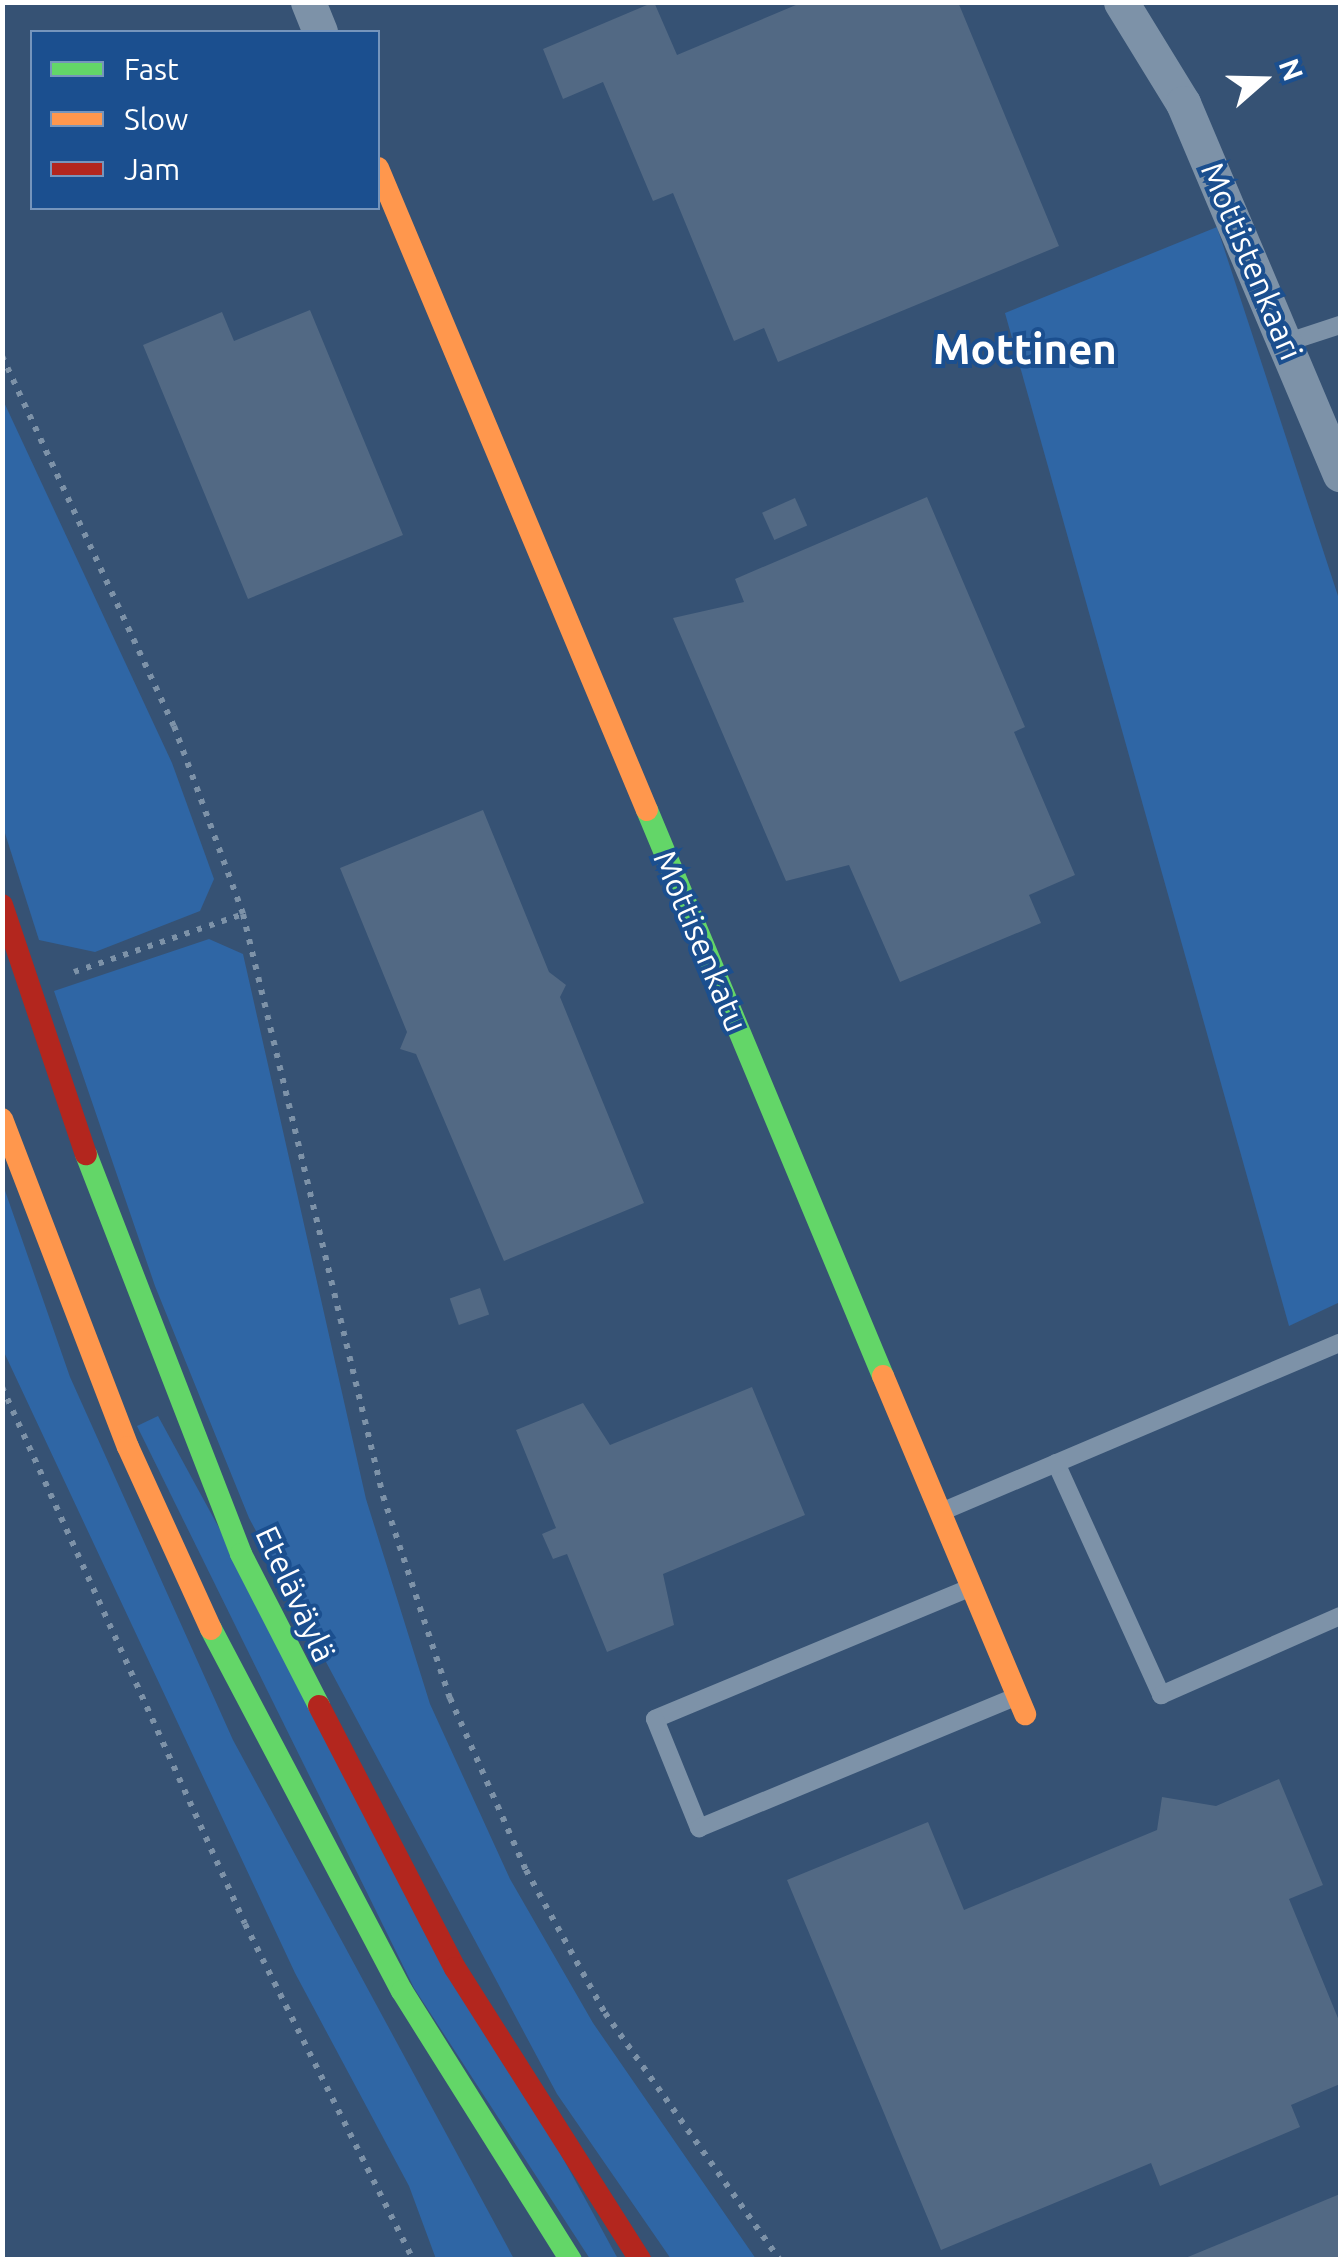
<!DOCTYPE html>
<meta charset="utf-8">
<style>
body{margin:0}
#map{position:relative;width:1343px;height:2262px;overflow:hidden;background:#365274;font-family:Ubuntu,sans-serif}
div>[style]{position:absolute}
.green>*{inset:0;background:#2f66a5}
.building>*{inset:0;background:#526984;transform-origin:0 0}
.path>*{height:6px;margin-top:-3px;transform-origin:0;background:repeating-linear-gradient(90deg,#7d92a8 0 5px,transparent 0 13px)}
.lane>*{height:18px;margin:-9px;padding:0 9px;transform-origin:9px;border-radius:9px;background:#7d92a8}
.street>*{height:35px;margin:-17.5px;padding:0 17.5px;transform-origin:17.5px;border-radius:17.5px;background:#7d92a8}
.fast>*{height:22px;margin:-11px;padding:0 11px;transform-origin:11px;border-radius:11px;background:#63d668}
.slow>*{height:22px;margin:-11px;padding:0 11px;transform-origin:11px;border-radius:11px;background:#ff974d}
.jam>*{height:22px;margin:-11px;padding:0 11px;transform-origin:11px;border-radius:11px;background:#b3261e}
span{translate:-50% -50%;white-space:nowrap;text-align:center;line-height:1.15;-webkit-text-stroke:8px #1b4f8f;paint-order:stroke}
.street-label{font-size:32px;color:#fff}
.district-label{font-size:42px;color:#fff;font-weight:700}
.frame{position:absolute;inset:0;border:5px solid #fff;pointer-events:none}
.legend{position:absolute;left:30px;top:30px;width:350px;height:180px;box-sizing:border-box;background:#1b4f8f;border:2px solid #7695bc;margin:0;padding:12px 18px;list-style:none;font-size:30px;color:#fff}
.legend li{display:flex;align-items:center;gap:20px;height:50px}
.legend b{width:50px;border:2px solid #7695bc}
.north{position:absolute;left:1213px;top:30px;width:100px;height:100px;-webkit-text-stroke:8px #1b4f8f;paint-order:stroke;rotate:70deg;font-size:28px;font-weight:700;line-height:40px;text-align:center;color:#fff}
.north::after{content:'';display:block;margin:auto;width:35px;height:45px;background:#fff;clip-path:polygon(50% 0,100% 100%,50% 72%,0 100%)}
</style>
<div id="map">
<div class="green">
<i style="clip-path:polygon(1217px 227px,1340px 602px,1340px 1302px,1289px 1326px,1005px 313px)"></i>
<i style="clip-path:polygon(2px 398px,172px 763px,214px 879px,200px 911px,95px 952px,39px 940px,3px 827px)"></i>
<i style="clip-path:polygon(209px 939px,243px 954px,366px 1499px,430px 1704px,510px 1879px,593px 2023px,756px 2259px,671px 2259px,557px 2094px,249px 1518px,155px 1286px,54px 991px)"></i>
<i style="clip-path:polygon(2px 1182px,70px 1377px,233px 1740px,514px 2259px,436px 2259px,409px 2186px,295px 1973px,3px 1350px)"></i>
<i style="clip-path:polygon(158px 1416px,618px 2259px,590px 2259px,414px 1988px,137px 1426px)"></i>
</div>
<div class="building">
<i style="clip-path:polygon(654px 2px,677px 55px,803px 2px,958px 2px,1059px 246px,778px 362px,764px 328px,734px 341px,673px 193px,653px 201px,603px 82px,563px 99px,543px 49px)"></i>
<i style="clip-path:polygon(310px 310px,403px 535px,248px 599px,143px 345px,222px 312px,234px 341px)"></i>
<i style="clip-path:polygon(927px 497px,1025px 727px,1014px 732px,1075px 875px,1029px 895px,1041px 923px,900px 982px,849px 865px,786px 881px,673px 618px,744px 602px,735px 579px)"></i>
<i style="left:795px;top:498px;width:30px;height:36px;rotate:66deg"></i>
<i style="clip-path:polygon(483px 810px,549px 972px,566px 985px,560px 997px,644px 1203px,504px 1261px,416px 1054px,400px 1049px,407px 1032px,340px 868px)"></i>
<i style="left:480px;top:1288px;width:28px;height:32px;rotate:71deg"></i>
<i style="clip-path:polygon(752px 1387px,805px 1515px,663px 1574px,674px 1625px,607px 1652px,567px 1554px,553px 1559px,542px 1534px,556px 1528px,516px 1430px,583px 1403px,610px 1445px)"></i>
<i style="clip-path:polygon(1279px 1779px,1323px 1885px,1289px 1899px,1340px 2023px,1340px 2084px,1291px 2105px,1300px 2127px,1160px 2186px,1151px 2163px,941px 2250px,787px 1880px,928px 1822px,964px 1910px,1157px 1830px,1162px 1797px,1216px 1806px)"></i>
<i style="clip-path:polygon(1340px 2194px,1340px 2260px,1183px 2260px,1183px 2259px)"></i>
</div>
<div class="path">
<i style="left:2px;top:356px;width:408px;rotate:65.1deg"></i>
<i style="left:174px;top:726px;width:200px;rotate:69.8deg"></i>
<i style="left:243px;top:914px;width:599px;rotate:76.47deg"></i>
<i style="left:383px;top:1496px;width:213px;rotate:71.7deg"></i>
<i style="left:450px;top:1698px;width:188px;rotate:66.2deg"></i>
<i style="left:526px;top:1870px;width:163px;rotate:61.1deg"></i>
<i style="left:605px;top:2013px;width:303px;rotate:54.7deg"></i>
<i style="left:74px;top:972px;width:179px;rotate:-18.9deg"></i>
<i style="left:2px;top:1387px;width:589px;rotate:65.65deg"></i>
<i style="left:245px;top:1924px;width:376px;rotate:63.4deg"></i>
</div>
<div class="lane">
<i style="left:1288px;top:342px;width:55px;rotate:-18.1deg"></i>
<i style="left:1056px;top:1463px;width:255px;rotate:65.6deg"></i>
<i style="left:1161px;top:1695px;width:196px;rotate:-23.8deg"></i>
<i style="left:941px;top:1512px;width:433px;rotate:-23deg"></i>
<i style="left:967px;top:1589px;width:338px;rotate:157.4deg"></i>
<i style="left:655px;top:1719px;width:118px;rotate:68deg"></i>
<i style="left:699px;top:1828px;width:343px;rotate:-22.5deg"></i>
</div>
<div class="street">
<i style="left:308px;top:2px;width:32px;rotate:68deg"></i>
<i style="left:1121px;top:2px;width:119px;rotate:58.5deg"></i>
<i style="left:1183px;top:103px;width:403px;rotate:67.1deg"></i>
</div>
<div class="fast">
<i style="left:647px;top:810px;width:613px;rotate:67.37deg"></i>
<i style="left:86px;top:1154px;width:429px;rotate:68.8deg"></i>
<i style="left:241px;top:1554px;width:171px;rotate:62.8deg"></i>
<i style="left:211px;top:1629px;width:409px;rotate:62.2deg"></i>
<i style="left:402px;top:1991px;width:318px;rotate:57.9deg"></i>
</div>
<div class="slow">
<i style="left:378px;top:168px;width:696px;rotate:67.27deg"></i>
<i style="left:2px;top:1119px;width:351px;rotate:69deg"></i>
<i style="left:128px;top:1447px;width:200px;rotate:65.5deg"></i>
<i style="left:883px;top:1376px;width:367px;rotate:67.2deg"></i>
</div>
<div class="jam">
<i style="left:2px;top:905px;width:263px;rotate:71.4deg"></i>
<i style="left:319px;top:1706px;width:295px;rotate:62.6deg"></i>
<i style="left:455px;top:1968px;width:346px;rotate:57.6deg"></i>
</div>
<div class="street-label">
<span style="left:1252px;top:261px;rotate:67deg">Mottistenkaari</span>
<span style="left:701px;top:941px;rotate:67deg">Mottisenkatu</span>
<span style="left:296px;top:1594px;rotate:65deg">Eteläväylä</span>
</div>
<div class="district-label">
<span style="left:1025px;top:349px">Mottinen</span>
</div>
<div class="frame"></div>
<ul class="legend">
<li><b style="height:12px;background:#63d668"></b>Fast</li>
<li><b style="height:12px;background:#ff974d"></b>Slow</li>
<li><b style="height:12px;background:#b3261e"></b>Jam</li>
</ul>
<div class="north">N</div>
</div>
